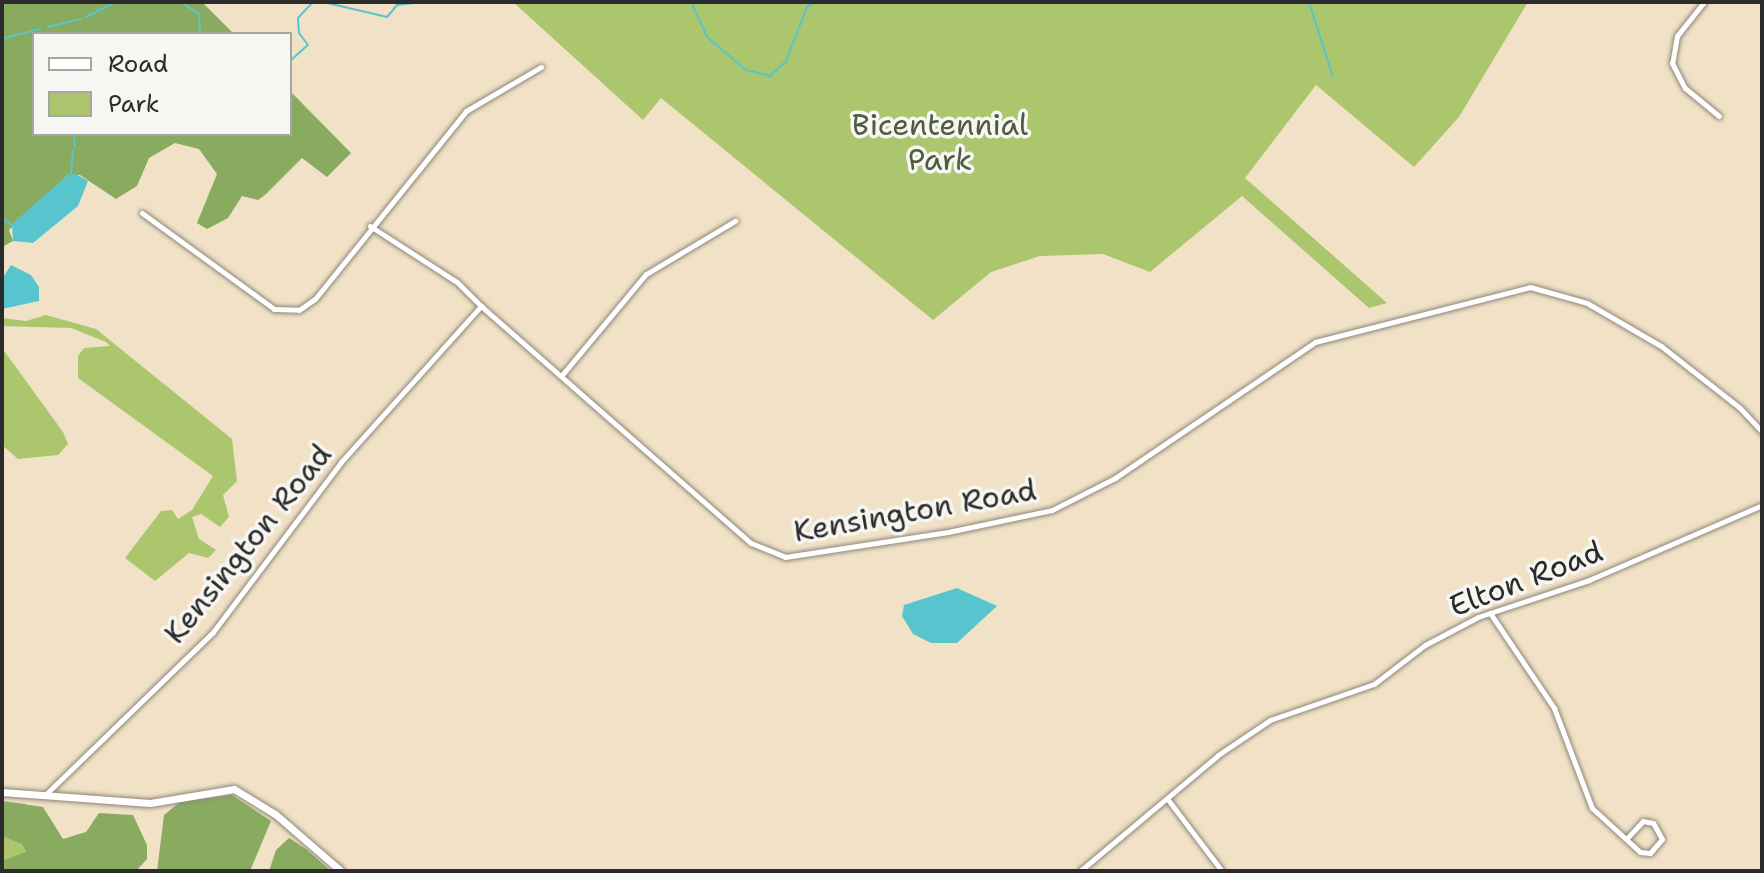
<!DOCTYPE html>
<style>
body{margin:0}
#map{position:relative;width:1764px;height:873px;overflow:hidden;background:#f1e2c7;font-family:"Shantell Sans",sans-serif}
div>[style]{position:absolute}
.green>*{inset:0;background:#abc66c}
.forest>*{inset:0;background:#88ab60}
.water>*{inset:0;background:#58c5ce}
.stream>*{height:2px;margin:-1px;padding:0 1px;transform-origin:1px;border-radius:1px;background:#58c5ce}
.roads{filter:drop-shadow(0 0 2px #8e8679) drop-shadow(0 0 2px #8e8679)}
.minor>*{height:5px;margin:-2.5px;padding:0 2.5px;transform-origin:2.5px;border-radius:2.5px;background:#fff}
.tertiary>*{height:7px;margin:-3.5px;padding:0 3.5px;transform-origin:3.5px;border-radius:3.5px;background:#fff}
span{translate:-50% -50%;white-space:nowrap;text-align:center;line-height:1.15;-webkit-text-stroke:7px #f6f6f2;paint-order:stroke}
.park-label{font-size:30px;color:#515a3e}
.street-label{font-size:30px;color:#2b2b2b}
.frame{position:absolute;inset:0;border:4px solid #2b2b2b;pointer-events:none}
.legend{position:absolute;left:32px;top:32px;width:260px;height:104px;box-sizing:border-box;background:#f6f6f2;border:2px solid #a5a5a2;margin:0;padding:10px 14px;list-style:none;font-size:24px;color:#2b2b2b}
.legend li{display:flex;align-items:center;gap:16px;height:40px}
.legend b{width:40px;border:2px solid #a5a5a2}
</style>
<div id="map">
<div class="green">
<i style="clip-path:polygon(513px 2px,1528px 2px,1459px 117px,1414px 167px,1316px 85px,1245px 178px,1387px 303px,1369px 308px,1242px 196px,1150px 272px,1103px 254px,1040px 256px,991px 272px,933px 320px,661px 98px,643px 120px)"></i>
<i style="clip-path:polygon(46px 315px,96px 329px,232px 439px,237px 481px,223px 495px,229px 517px,220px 527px,201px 514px,192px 517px,199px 539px,216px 550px,208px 558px,189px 553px,155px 581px,125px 558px,161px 511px,172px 510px,178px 519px,192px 510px,213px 476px,78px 378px,78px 356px,84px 348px,110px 346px,106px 342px,71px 328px,2px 326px,2px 318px,26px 321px)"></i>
<i style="clip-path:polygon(2px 348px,63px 432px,68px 444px,58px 455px,18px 459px,2px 445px)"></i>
<i style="clip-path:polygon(2px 801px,26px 804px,22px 844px,26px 852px,2px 871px)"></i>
</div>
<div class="forest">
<i style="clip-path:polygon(2px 2px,202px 2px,234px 34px,34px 34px,34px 134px,290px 134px,290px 91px,351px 153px,327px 177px,302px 158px,265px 195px,258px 200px,242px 196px,228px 218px,207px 229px,197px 223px,217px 174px,199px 149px,175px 143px,149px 158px,137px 186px,116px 199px,80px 175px,68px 175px,9px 230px,13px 241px,2px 247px)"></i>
<i style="clip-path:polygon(232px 795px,271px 821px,250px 871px,157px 871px,164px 815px,180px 802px)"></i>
<i style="clip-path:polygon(2px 801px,43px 807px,63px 839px,86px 832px,99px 813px,133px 815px,147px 845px,147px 859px,136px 871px,2px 871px,2px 861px,26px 852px,22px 844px,2px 836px)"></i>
<i style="clip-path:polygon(289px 838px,306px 849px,331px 871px,269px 871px,276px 850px)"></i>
</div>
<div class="water">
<i style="clip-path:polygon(76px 174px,88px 181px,78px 206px,33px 243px,13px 241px,12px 224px,68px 175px)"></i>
<i style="clip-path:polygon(11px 265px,31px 275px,39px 287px,39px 301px,2px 309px,2px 279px)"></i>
<i style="clip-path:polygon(957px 588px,997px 606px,957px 643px,931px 643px,913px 634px,902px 616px,904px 605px)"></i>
</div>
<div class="stream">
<i style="left:323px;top:2px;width:66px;rotate:13.2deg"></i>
<i style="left:387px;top:17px;width:16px;rotate:-50deg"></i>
<i style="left:397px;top:5px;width:25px;rotate:-7deg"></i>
<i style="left:691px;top:2px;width:38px;rotate:65deg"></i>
<i style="left:707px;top:37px;width:51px;rotate:40.2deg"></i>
<i style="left:746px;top:70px;width:25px;rotate:14deg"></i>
<i style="left:770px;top:76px;width:22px;rotate:-43deg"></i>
<i style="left:786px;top:61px;width:58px;rotate:-68.7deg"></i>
<i style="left:807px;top:7px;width:9px;rotate:-32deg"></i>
<i style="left:1309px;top:2px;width:79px;rotate:72.3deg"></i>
<i style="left:184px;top:4px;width:18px;rotate:34deg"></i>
<i style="left:199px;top:14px;width:20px;rotate:87deg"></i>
<i style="left:86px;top:17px;width:33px;rotate:-27deg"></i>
<i style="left:47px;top:27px;width:35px;rotate:-13deg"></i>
<i style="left:2px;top:39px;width:39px;rotate:-15deg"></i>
<i style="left:290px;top:61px;width:24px;rotate:-42deg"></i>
<i style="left:308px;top:45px;width:15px;rotate:-127deg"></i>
<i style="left:299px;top:33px;width:15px;rotate:-94deg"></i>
<i style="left:298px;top:18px;width:22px;rotate:-47deg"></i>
<i style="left:74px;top:134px;width:13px;rotate:86deg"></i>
<i style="left:71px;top:174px;width:23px;rotate:-85deg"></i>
<i style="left:2px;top:218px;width:14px;rotate:36deg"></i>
</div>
<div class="roads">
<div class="minor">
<i style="left:1704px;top:2px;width:43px;rotate:128.5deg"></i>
<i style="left:1677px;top:36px;width:27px;rotate:100deg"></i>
<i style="left:1672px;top:63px;width:28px;rotate:63deg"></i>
<i style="left:1685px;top:88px;width:44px;rotate:39.5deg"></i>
<i style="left:142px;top:213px;width:163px;rotate:36deg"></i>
<i style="left:274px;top:309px;width:25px;rotate:2deg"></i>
<i style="left:299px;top:310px;width:19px;rotate:-35deg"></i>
<i style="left:315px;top:299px;width:241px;rotate:-51.2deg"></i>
<i style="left:466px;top:111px;width:87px;rotate:-30.4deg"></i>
<i style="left:370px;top:226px;width:103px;rotate:32.8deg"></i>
<i style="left:457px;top:282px;width:34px;rotate:45deg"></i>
<i style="left:562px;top:375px;width:131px;rotate:-50.3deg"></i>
<i style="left:646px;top:274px;width:104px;rotate:-30.8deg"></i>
<i style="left:1490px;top:613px;width:115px;rotate:56deg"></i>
<i style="left:1554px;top:708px;width:107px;rotate:69.2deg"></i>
<i style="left:1592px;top:808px;width:65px;rotate:42.5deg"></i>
<i style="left:1640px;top:852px;width:10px;rotate:6deg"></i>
<i style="left:1650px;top:853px;width:18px;rotate:-49deg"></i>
<i style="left:1662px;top:839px;width:18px;rotate:-119deg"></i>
<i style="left:1653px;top:823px;width:10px;rotate:-169deg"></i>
<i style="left:1643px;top:821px;width:22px;rotate:133deg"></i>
<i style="left:45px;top:795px;width:234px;rotate:-44.1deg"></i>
<i style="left:213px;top:632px;width:213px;rotate:-53deg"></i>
<i style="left:341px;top:462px;width:210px;rotate:-48.1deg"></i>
<i style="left:481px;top:306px;width:359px;rotate:41.3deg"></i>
<i style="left:751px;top:543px;width:37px;rotate:22deg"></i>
<i style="left:785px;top:557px;width:165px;rotate:-8.7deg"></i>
<i style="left:948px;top:532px;width:106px;rotate:-11.9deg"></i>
<i style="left:1052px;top:510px;width:71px;rotate:-26.9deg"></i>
<i style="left:1115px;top:478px;width:242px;rotate:-34.2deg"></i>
<i style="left:1315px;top:342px;width:222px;rotate:-14.3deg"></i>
<i style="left:1530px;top:287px;width:59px;rotate:15.7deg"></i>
<i style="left:1587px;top:303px;width:86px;rotate:30.2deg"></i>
<i style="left:1661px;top:346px;width:100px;rotate:38.1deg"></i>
<i style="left:1740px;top:408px;width:33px;rotate:47deg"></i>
<i style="left:1169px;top:801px;width:88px;rotate:52.9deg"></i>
<i style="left:1080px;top:871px;width:180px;rotate:-40deg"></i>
<i style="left:1218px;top:755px;width:63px;rotate:-33.9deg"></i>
<i style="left:1270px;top:720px;width:110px;rotate:-19.1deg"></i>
<i style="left:1374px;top:684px;width:64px;rotate:-37.4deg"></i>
<i style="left:1425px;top:645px;width:60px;rotate:-27.8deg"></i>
<i style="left:1478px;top:617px;width:117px;rotate:-18.4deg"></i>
<i style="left:1589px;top:580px;width:189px;rotate:-23.4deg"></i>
</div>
<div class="tertiary">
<i style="left:2px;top:792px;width:148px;rotate:4.3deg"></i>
<i style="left:150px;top:803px;width:85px;rotate:-9.5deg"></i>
<i style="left:234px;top:789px;width:48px;rotate:31.4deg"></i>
<i style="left:275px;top:814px;width:87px;rotate:40.8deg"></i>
</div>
</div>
<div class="park-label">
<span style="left:940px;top:142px">Bicentennial<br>Park</span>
</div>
<div class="street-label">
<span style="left:915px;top:511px;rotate:-10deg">Kensington Road</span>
<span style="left:248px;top:544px;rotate:-51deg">Kensington Road</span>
<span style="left:1526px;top:579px;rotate:-21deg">Elton Road</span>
</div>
<div class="frame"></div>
<ul class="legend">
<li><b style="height:10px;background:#fff"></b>Road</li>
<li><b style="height:22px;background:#abc66c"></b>Park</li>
</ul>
</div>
